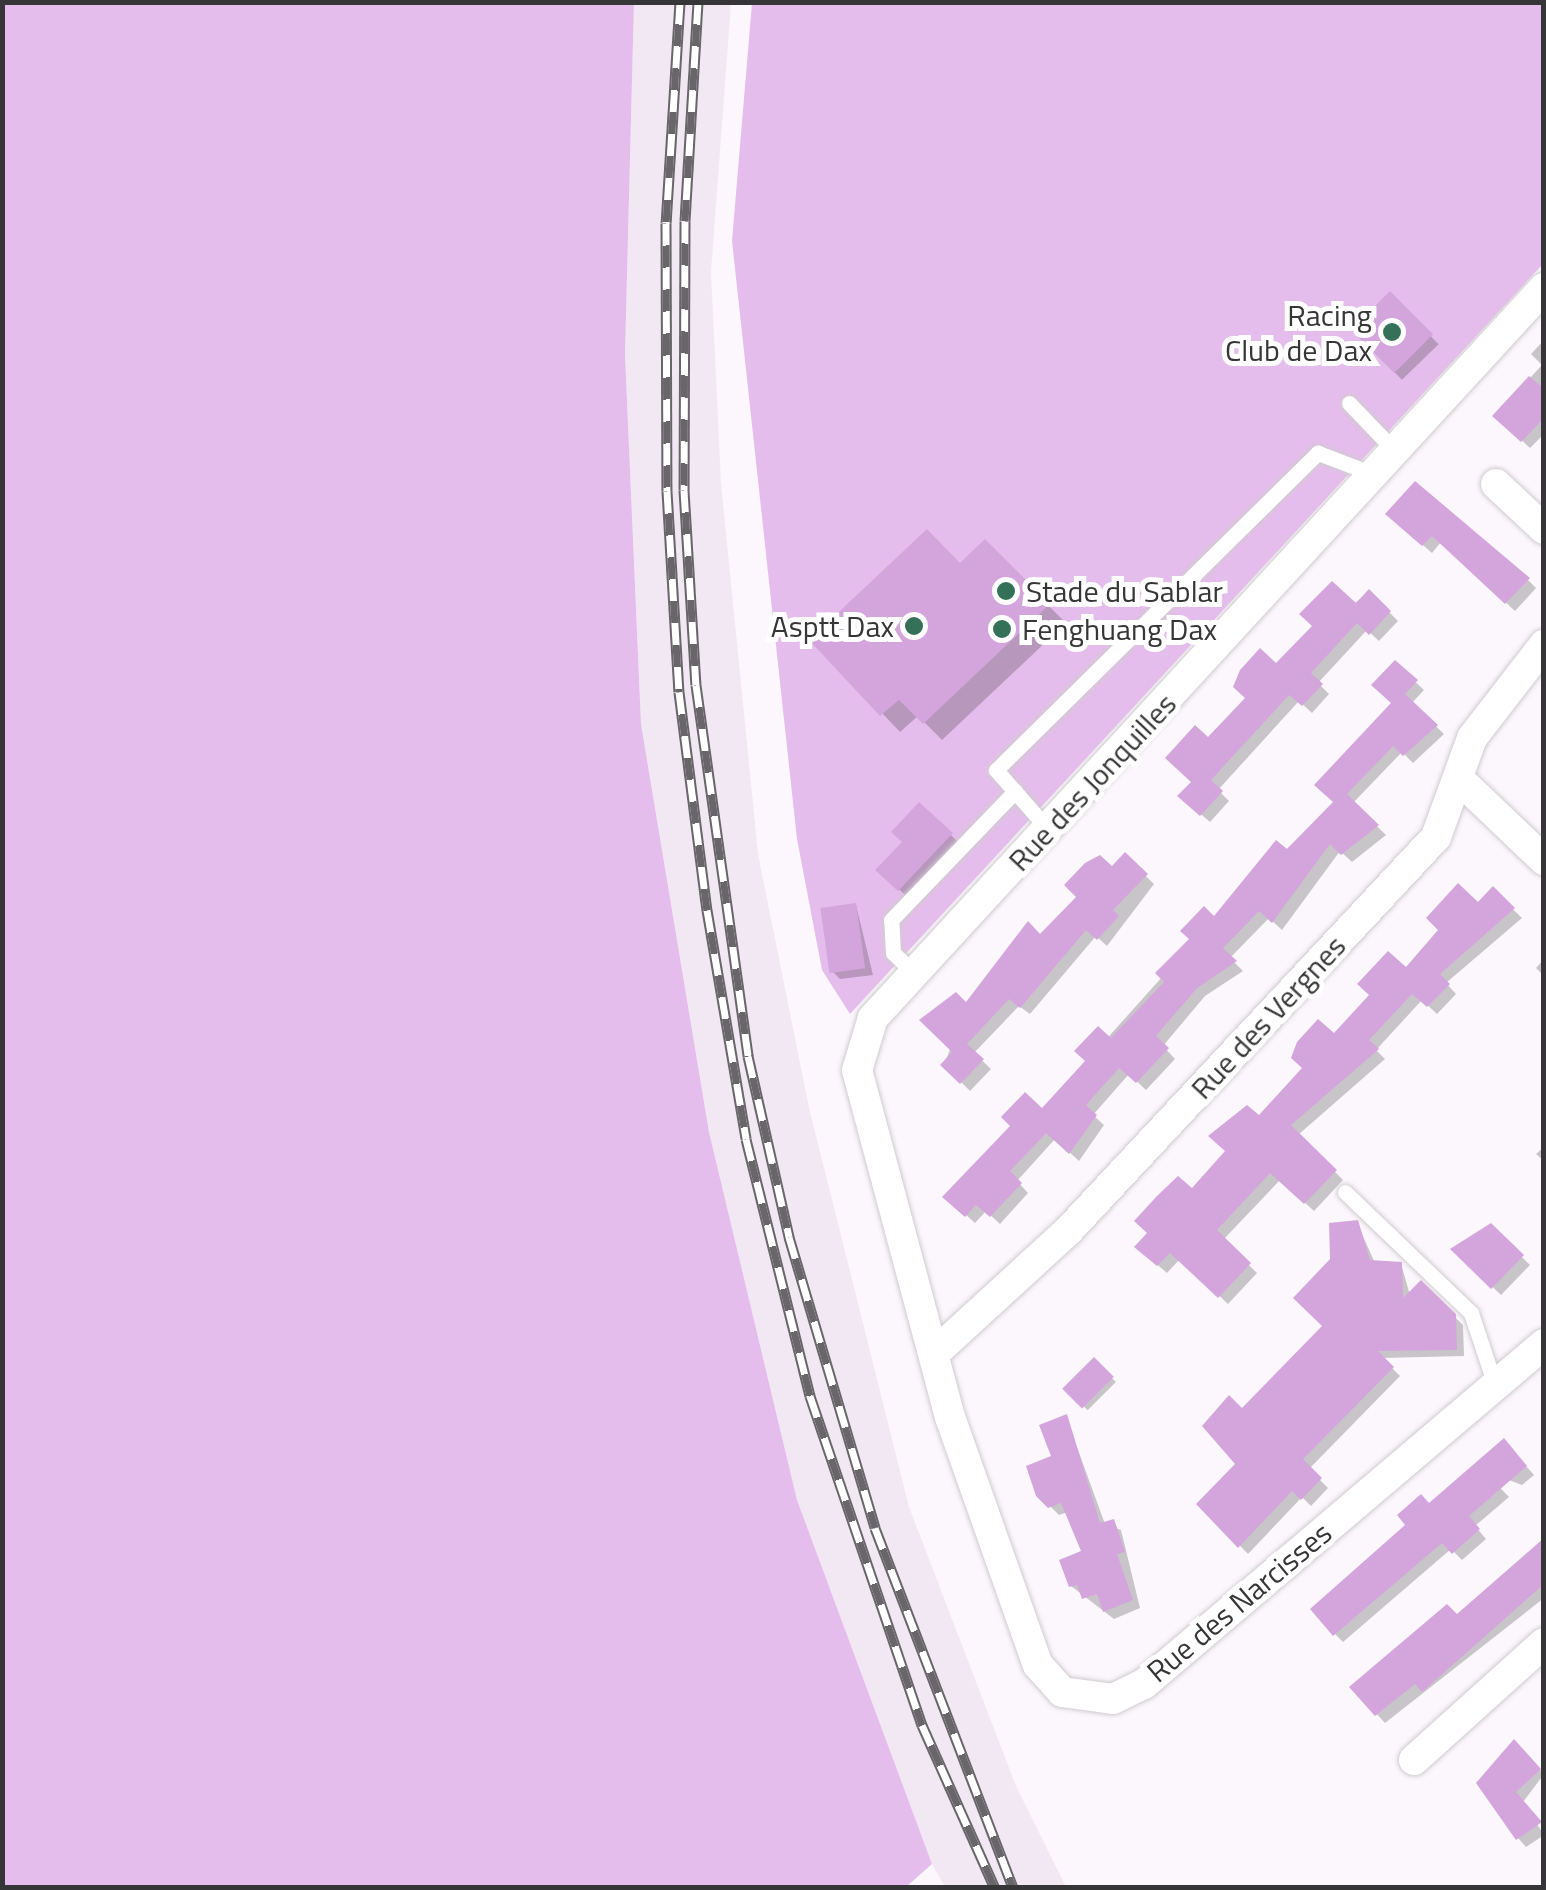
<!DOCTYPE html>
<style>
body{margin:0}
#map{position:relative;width:1546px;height:1890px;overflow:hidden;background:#fbf7fc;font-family:"Titillium Web",sans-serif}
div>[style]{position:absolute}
.built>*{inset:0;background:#f2e8f4}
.green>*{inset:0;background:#e5bdec}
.shadow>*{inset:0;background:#0003;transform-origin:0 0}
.building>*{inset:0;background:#d4a4dd;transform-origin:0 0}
.roads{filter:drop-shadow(0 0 2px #d0cbd0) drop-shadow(0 0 2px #d0cbd0)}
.lane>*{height:15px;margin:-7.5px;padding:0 7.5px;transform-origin:7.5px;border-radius:7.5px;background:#fff}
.street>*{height:30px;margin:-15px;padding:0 15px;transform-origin:15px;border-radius:15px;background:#fff}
.rail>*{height:11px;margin-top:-5.5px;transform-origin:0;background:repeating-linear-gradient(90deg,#fff 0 22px,#686669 0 44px);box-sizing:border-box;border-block:2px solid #686669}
.dots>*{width:28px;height:28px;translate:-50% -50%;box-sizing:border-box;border:5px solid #fff;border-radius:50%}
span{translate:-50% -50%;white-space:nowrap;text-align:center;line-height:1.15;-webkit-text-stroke:10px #fff;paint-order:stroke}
.poi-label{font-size:30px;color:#363537}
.right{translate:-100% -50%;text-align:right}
.left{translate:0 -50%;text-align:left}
.street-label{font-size:30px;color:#363537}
.frame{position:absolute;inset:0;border:5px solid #363537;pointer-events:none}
</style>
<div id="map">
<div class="built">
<i style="clip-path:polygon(634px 3px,731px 3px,711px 272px,721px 483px,758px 854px,809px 1108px,909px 1507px,1016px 1786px,1066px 1887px,945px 1887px,932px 1864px,797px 1500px,709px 1132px,641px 724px,625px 354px)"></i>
</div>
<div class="green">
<i style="clip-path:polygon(3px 2px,634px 3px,625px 354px,641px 724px,709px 1132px,797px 1500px,932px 1864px,906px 1887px,3px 1887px)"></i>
<i style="clip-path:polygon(752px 3px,1543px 3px,1543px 264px,850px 1014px,822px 970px,797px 839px,732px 241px)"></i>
</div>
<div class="shadow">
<i style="left:1390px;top:294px;width:70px;height:51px;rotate:46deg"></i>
<i style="clip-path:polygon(1544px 340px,1544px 434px,1530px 448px,1495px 416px,1542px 365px,1531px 354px)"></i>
<i style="clip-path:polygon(1388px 514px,1528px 580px,1536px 588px,1515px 611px,1441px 542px,1432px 553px)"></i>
<i style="clip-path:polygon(985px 543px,1066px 623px,942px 740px,918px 716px,900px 732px,813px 640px,960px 566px)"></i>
<i style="clip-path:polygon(1369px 592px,1398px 621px,1379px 641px,1367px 630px,1318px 683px,1329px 694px,1312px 713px,1299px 701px,1218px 790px,1229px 801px,1210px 822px,1189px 804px,1208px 740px,1276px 666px)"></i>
<i style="clip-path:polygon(1395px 663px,1424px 690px,1412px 703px,1444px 734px,1413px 763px,1402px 752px,1353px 803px,1386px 835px,1352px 862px,1340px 851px,1282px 930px,1269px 918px,1230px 958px,1243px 971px,1205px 996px,1163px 1046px,1175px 1059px,1146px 1090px,1129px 1074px,1093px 1115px,1104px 1125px,1079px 1161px,1055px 1139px,1017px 1181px,1028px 1193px,1000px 1224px,986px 1211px,975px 1223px,945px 1196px,1042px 1111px,1214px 919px,1336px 802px,1395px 704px)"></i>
<i style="clip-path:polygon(920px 805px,959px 843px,908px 898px,879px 870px,905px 842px)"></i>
<i style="clip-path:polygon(1125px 856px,1154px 884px,1107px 946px,1096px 936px,1030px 1014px,1019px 1006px,974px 1053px,991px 1069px,970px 1091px,944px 1065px,967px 1005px)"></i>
<i style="clip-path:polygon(1493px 890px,1522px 918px,1446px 983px,1456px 994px,1437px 1014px,1422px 1000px,1376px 1050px,1385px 1059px,1298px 1135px,1343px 1180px,1314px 1211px,1280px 1180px,1223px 1240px,1257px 1273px,1228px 1304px,1180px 1259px,1167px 1273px,1146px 1255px,1334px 1037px)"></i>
<i style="clip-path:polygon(856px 905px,873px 975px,840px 979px,831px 970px)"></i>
<i style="clip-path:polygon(1544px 959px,1544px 976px,1536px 968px)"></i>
<i style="clip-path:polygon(1544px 1147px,1544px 1161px,1536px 1154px)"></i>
<i style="clip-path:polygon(1357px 1223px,1375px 1263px,1401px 1264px,1410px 1295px,1421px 1284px,1463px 1325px,1464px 1356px,1382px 1358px,1400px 1376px,1309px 1469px,1328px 1488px,1311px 1506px,1302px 1497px,1248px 1554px,1200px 1504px,1239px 1464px,1242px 1412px,1326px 1326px,1333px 1260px)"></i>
<i style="clip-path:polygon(1491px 1227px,1530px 1265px,1501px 1295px,1454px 1250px)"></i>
<i style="left:1094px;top:1360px;width:31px;height:40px;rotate:45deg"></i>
<i style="clip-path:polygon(1066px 1417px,1105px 1524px,1121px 1530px,1140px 1608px,1114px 1619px,1071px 1586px,1085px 1552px,1068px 1512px,1059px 1515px,1038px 1494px)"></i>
<i style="clip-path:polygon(1512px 1450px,1534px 1475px,1522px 1485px,1483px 1470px,1509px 1497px,1475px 1526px,1486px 1539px,1462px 1560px,1451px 1549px,1343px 1642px,1335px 1634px,1429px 1506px)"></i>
<i style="clip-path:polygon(1544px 1541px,1544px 1598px,1385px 1723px,1352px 1687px,1457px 1617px)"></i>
<i style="clip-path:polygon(1514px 1743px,1544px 1774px,1523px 1802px,1544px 1835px,1526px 1847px,1518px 1838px)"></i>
</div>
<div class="building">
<i style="left:1390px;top:291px;width:61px;height:55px;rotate:45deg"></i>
<i style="clip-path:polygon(1529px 376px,1544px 389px,1544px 418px,1521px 442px,1492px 416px)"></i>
<i style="clip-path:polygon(1415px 481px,1530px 578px,1505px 604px,1432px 536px,1422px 546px,1385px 514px)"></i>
<i style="clip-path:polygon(927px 529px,960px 563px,985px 539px,1050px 604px,923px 724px,899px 700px,880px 716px,809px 640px)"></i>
<i style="clip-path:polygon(1332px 581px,1356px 603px,1369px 589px,1391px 611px,1369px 635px,1357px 623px,1311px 673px,1323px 684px,1302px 706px,1289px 695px,1211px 780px,1223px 791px,1200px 816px,1177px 796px,1191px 782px,1165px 758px,1195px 725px,1208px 737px,1245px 698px,1233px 687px,1240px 670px,1260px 648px,1276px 663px,1312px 626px,1299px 614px)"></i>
<i style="clip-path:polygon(1395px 660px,1418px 680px,1405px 694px,1438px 725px,1403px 756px,1393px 746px,1347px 794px,1379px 825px,1341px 855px,1330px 844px,1272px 923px,1259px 911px,1223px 948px,1237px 961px,1197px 988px,1156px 1036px,1169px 1048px,1136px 1083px,1119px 1068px,1086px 1105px,1097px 1115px,1069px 1154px,1046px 1133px,1010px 1171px,1022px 1183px,990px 1217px,976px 1205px,965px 1217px,942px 1197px,1010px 1126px,1001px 1117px,1025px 1092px,1042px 1108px,1085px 1061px,1074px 1051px,1098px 1026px,1111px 1038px,1164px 982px,1155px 973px,1189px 939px,1180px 931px,1204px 906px,1214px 916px,1276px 840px,1287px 849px,1333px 802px,1314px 785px,1391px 703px,1371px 685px)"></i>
<i style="clip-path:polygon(919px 802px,953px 833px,898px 891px,875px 870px,902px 842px,891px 832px)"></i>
<i style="clip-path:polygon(1125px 852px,1148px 874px,1113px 910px,1119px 916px,1097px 940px,1086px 930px,1020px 1008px,1009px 999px,967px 1044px,984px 1059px,960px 1084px,940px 1065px,952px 1052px,919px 1020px,956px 992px,966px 1002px,1028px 921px,1040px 934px,1076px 897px,1064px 885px,1085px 863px,1100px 855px,1112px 866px)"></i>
<i style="clip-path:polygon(1458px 883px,1478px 902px,1493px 886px,1515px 908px,1440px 974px,1450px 984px,1427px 1007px,1412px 994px,1369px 1040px,1379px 1049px,1291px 1125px,1337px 1170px,1304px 1204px,1270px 1173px,1217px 1230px,1251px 1263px,1218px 1298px,1170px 1253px,1157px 1266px,1134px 1247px,1147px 1233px,1134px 1221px,1157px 1196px,1178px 1176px,1192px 1188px,1225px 1151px,1208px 1136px,1247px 1105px,1259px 1115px,1302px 1068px,1291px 1058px,1297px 1042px,1318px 1019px,1334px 1033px,1369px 995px,1357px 984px,1388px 951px,1406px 967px,1438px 930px,1426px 918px)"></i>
<i style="left:856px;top:903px;width:66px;height:36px;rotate:82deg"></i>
<i style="clip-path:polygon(1358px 1220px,1370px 1260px,1402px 1262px,1403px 1298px,1421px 1280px,1456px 1314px,1457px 1350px,1378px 1351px,1394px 1367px,1303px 1459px,1322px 1478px,1301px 1500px,1292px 1491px,1238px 1548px,1196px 1504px,1235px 1464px,1202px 1426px,1229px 1395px,1242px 1408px,1322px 1326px,1293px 1298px,1330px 1259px,1329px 1223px)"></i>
<i style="clip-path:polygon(1491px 1223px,1524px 1255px,1491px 1289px,1450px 1249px)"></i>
<i style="left:1094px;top:1357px;width:28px;height:45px;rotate:45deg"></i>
<i style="clip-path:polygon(1067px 1414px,1100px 1523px,1114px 1519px,1125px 1552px,1117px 1554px,1133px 1600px,1103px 1612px,1097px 1594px,1082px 1599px,1077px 1585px,1069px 1587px,1059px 1560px,1081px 1551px,1061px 1503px,1048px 1508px,1036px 1496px,1026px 1466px,1051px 1456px,1039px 1425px)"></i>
<i style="clip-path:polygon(1504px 1438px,1527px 1466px,1469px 1516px,1480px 1529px,1452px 1554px,1442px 1543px,1333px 1636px,1310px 1609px,1405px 1525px,1397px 1515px,1421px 1494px,1429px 1503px)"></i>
<i style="clip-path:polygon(1544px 1538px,1544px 1584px,1422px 1692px,1415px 1684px,1375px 1716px,1349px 1687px,1447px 1604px,1457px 1614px)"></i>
<i style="clip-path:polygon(1514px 1739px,1541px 1769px,1516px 1792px,1542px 1822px,1516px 1840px,1476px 1783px)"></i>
</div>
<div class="roads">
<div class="lane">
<i style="left:1349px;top:403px;width:68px;rotate:46.2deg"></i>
<i style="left:1047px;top:828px;width:77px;rotate:-131.3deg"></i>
<i style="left:996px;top:770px;width:452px;rotate:-44.6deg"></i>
<i style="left:1318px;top:453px;width:62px;rotate:20.8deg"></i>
<i style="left:915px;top:974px;width:30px;rotate:-136deg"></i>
<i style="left:893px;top:953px;width:33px;rotate:-93deg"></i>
<i style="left:891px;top:920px;width:179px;rotate:-46.1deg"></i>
<i style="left:1345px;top:1192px;width:175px;rotate:43.8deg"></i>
<i style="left:1471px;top:1313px;width:76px;rotate:71.6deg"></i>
</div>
<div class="street">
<i style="left:1544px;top:288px;width:992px;rotate:132.59deg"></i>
<i style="left:873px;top:1018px;width:54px;rotate:107.1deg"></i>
<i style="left:857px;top:1070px;width:359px;rotate:75deg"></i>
<i style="left:950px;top:1417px;width:263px;rotate:70.5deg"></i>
<i style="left:1038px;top:1665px;width:36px;rotate:48deg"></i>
<i style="left:1062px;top:1692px;width:51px;rotate:7.8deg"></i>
<i style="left:1113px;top:1699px;width:34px;rotate:-26deg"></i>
<i style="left:1144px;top:1684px;width:525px;rotate:-40.36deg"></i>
<i style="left:1496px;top:484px;width:66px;rotate:43.2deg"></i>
<i style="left:1461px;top:781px;width:115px;rotate:43.6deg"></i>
<i style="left:937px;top:1351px;width:178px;rotate:-42.5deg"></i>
<i style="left:1068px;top:1231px;width:539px;rotate:-46.95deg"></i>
<i style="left:1436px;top:837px;width:105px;rotate:-70deg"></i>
<i style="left:1472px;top:738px;width:118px;rotate:-52.3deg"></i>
<i style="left:1414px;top:1760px;width:175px;rotate:-42deg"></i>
</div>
</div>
<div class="rail">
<i style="left:680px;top:2px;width:221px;rotate:93.6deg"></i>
<i style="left:666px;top:223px;width:268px;rotate:89.8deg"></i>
<i style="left:667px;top:491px;width:201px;rotate:86.6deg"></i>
<i style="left:679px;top:692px;width:220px;rotate:82.7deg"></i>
<i style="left:707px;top:910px;width:232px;rotate:80.3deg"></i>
<i style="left:746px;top:1139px;width:265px;rotate:76deg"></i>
<i style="left:810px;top:1396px;width:348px;rotate:71.2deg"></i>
<i style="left:922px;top:1725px;width:179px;rotate:65.9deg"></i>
<i style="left:698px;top:2px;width:219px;rotate:93.4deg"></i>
<i style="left:685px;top:221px;width:269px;rotate:90.2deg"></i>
<i style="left:684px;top:490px;width:195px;rotate:86.5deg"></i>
<i style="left:696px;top:685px;width:375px;rotate:82deg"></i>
<i style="left:748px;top:1056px;width:186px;rotate:77.2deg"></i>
<i style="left:789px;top:1237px;width:303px;rotate:73.5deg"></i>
<i style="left:875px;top:1528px;width:386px;rotate:69deg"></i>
</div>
<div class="dots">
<i style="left:1392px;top:332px;background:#357059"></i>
<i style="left:1006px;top:591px;background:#357059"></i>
<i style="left:914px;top:626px;background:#357059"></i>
<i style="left:1002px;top:629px;background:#357059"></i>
</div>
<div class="poi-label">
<span class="right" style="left:1372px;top:332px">Racing<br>Club de Dax</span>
<span class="left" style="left:1026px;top:591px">Stade du Sablar</span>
<span class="right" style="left:894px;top:626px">Asptt Dax</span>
<span class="left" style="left:1022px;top:629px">Fenghuang Dax</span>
</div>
<div class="street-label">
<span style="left:1092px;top:782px;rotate:-47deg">Rue des Jonquilles</span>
<span style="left:1268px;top:1017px;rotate:-47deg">Rue des Vergnes</span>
<span style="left:1239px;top:1602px;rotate:-40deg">Rue des Narcisses</span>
</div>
<div class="frame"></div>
</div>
